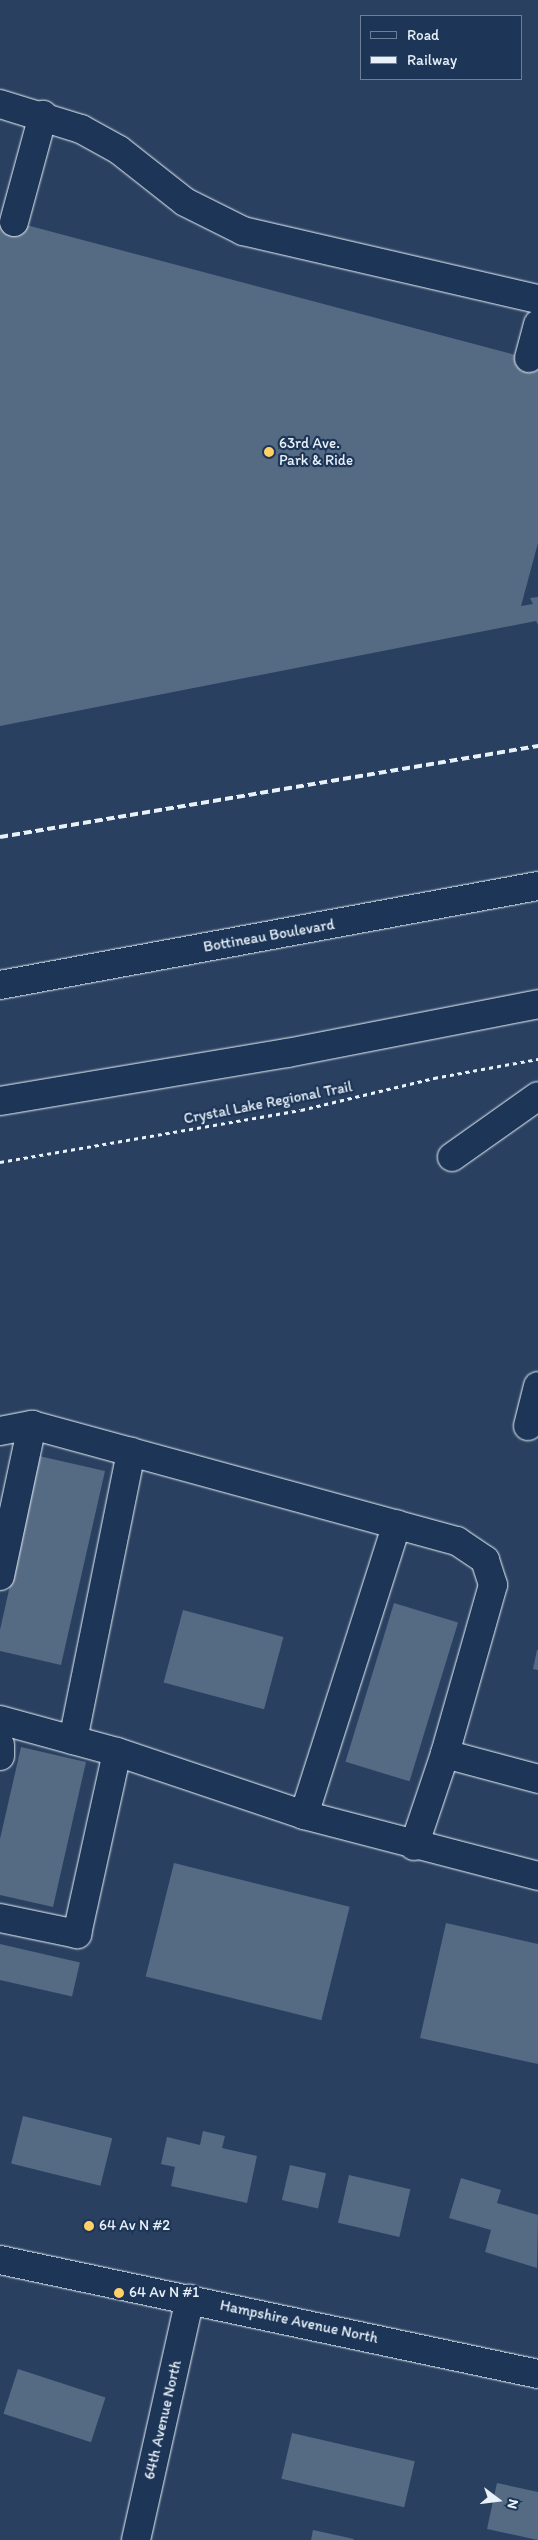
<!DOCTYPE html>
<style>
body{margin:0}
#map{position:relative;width:538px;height:2540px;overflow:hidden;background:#294061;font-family:Itim,sans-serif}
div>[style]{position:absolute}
.building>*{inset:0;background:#556a83;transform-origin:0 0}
.path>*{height:3px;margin-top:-1.5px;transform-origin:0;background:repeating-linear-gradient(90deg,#e8f1f8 0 4px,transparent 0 8px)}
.roads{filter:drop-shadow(0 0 1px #e8f1f8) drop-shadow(0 0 1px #e8f1f8)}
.minor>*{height:28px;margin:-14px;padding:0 14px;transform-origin:14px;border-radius:14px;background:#1d3557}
.highway>*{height:28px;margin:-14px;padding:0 14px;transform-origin:14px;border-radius:14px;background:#1d3557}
.rail>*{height:4px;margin-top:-2px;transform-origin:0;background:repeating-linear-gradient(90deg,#e8f1f8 0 8px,transparent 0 12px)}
.dots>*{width:14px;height:14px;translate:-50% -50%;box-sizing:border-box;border:2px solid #1d3557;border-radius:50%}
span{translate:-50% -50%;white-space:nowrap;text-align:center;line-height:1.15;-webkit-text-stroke:4.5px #1d3557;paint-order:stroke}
.poi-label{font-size:15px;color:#e8f1f8}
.left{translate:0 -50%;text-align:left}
.street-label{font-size:15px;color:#e8f1f8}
.legend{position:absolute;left:360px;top:15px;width:162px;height:65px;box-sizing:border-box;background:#1d3557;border:1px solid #6e8097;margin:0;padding:6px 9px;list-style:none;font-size:15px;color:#e8f1f8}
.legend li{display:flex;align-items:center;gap:10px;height:25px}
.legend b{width:25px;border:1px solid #6e8097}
.north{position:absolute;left:473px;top:2475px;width:50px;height:50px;-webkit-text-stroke:4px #1d3557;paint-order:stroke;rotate:105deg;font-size:14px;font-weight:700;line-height:20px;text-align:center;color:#e8f1f8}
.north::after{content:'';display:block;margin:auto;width:18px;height:22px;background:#e8f1f8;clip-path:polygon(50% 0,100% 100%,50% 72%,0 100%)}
</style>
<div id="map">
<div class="building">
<i style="clip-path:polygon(0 218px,538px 361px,538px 543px,521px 606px,533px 604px,530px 598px,538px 597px,538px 625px,536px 621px,0 726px)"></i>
<i style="clip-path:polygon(39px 1456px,105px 1471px,61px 1665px,0 1651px,0 1630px)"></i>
<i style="left:394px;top:1603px;width:67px;height:166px;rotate:17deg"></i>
<i style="left:183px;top:1610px;width:104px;height:75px;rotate:15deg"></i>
<i style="clip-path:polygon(537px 1650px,538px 1650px,538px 1670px,533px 1669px)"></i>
<i style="clip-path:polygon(21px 1747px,86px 1762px,53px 1907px,0 1895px,0 1839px)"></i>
<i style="left:174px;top:1863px;width:181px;height:117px;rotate:14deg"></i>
<i style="clip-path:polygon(446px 1923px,538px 1944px,538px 2064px,420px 2038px)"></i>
<i style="left:0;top:1944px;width:82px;height:35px;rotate:13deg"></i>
<i style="left:23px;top:2116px;width:92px;height:49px;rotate:14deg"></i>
<i style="clip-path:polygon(203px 2131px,225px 2136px,222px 2148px,257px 2156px,247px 2203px,171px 2186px,175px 2167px,161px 2164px,167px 2137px,200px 2145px)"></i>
<i style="left:290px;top:2165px;width:37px;height:36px;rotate:13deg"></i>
<i style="left:349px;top:2175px;width:63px;height:49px;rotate:13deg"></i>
<i style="clip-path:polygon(461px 2178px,501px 2190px,497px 2203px,538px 2215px,537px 2268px,485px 2252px,491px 2230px,449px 2218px)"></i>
<i style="left:18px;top:2369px;width:92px;height:47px;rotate:18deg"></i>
<i style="left:292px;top:2433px;width:126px;height:47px;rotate:13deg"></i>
<i style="clip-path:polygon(497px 2483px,538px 2492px,538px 2540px,487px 2529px)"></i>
<i style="clip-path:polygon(313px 2530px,354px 2539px,353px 2540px,311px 2540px)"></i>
</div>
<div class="path">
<i style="left:0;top:1162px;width:305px;rotate:-9.8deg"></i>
<i style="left:301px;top:1110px;width:137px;rotate:-13.5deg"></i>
<i style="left:434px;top:1078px;width:106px;rotate:-10.4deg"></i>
</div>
<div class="roads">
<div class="minor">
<i style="left:0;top:104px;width:85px;rotate:17.2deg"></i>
<i style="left:81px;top:129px;width:43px;rotate:28.9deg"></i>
<i style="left:119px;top:150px;width:84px;rotate:38.2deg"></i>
<i style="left:185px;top:202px;width:65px;rotate:26.6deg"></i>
<i style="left:243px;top:231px;width:303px;rotate:13deg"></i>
<i style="left:14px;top:222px;width:111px;rotate:-74.8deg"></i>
<i style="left:529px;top:358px;width:35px;rotate:-75deg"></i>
<i style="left:452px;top:1157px;width:105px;rotate:-35.3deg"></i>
<i style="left:528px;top:1426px;width:41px;rotate:-76deg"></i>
<i style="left:0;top:1431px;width:33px;rotate:-11deg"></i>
<i style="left:32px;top:1425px;width:441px;rotate:15.3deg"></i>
<i style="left:457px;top:1541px;width:34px;rotate:34deg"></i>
<i style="left:485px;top:1560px;width:26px;rotate:72deg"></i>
<i style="left:493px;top:1585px;width:176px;rotate:105.9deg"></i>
<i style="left:445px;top:1754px;width:96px;rotate:15deg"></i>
<i style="left:0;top:1576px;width:154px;rotate:-78deg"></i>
<i style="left:0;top:1720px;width:121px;rotate:15.3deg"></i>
<i style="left:117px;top:1752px;width:197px;rotate:18.6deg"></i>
<i style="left:304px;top:1815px;width:242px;rotate:14.6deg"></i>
<i style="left:73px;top:1740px;width:294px;rotate:-78.6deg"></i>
<i style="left:0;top:1745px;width:11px;rotate:90deg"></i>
<i style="left:304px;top:1815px;width:305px;rotate:-72.3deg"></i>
<i style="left:414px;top:1846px;width:97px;rotate:-71.4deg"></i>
<i style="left:0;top:1918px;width:79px;rotate:11.7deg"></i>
<i style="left:77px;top:1934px;width:186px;rotate:-77.6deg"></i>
<i style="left:0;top:2260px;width:550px;rotate:11.96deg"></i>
<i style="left:136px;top:2540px;width:247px;rotate:-77.4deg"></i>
</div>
<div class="highway">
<i style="left:0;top:985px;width:547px;rotate:-10.43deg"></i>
<i style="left:0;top:1101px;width:291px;rotate:-9.5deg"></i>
<i style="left:287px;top:1053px;width:256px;rotate:-11deg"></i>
</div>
</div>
<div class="rail">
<i style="left:0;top:837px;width:546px;rotate:-9.6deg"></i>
</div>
<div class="dots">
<i style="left:269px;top:452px;background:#ffd166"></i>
<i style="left:89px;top:2226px;background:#ffd166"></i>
<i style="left:119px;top:2293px;background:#ffd166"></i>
</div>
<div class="poi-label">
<span class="left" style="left:279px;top:452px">63rd Ave.<br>Park &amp; Ride</span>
<span class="left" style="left:99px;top:2226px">64 Av N #2</span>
<span class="left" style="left:129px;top:2293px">64 Av N #1</span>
</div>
<div class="street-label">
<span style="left:269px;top:936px;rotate:-10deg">Bottineau Boulevard</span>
<span style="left:268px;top:1103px;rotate:-11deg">Crystal Lake Regional Trail</span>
<span style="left:299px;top:2322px;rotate:12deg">Hampshire Avenue North</span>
<span style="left:163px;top:2420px;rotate:-77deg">64th Avenue North</span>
</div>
<ul class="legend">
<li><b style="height:6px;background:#1d3557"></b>Road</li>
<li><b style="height:6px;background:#e8f1f8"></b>Railway</li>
</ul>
<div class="north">N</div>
</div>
